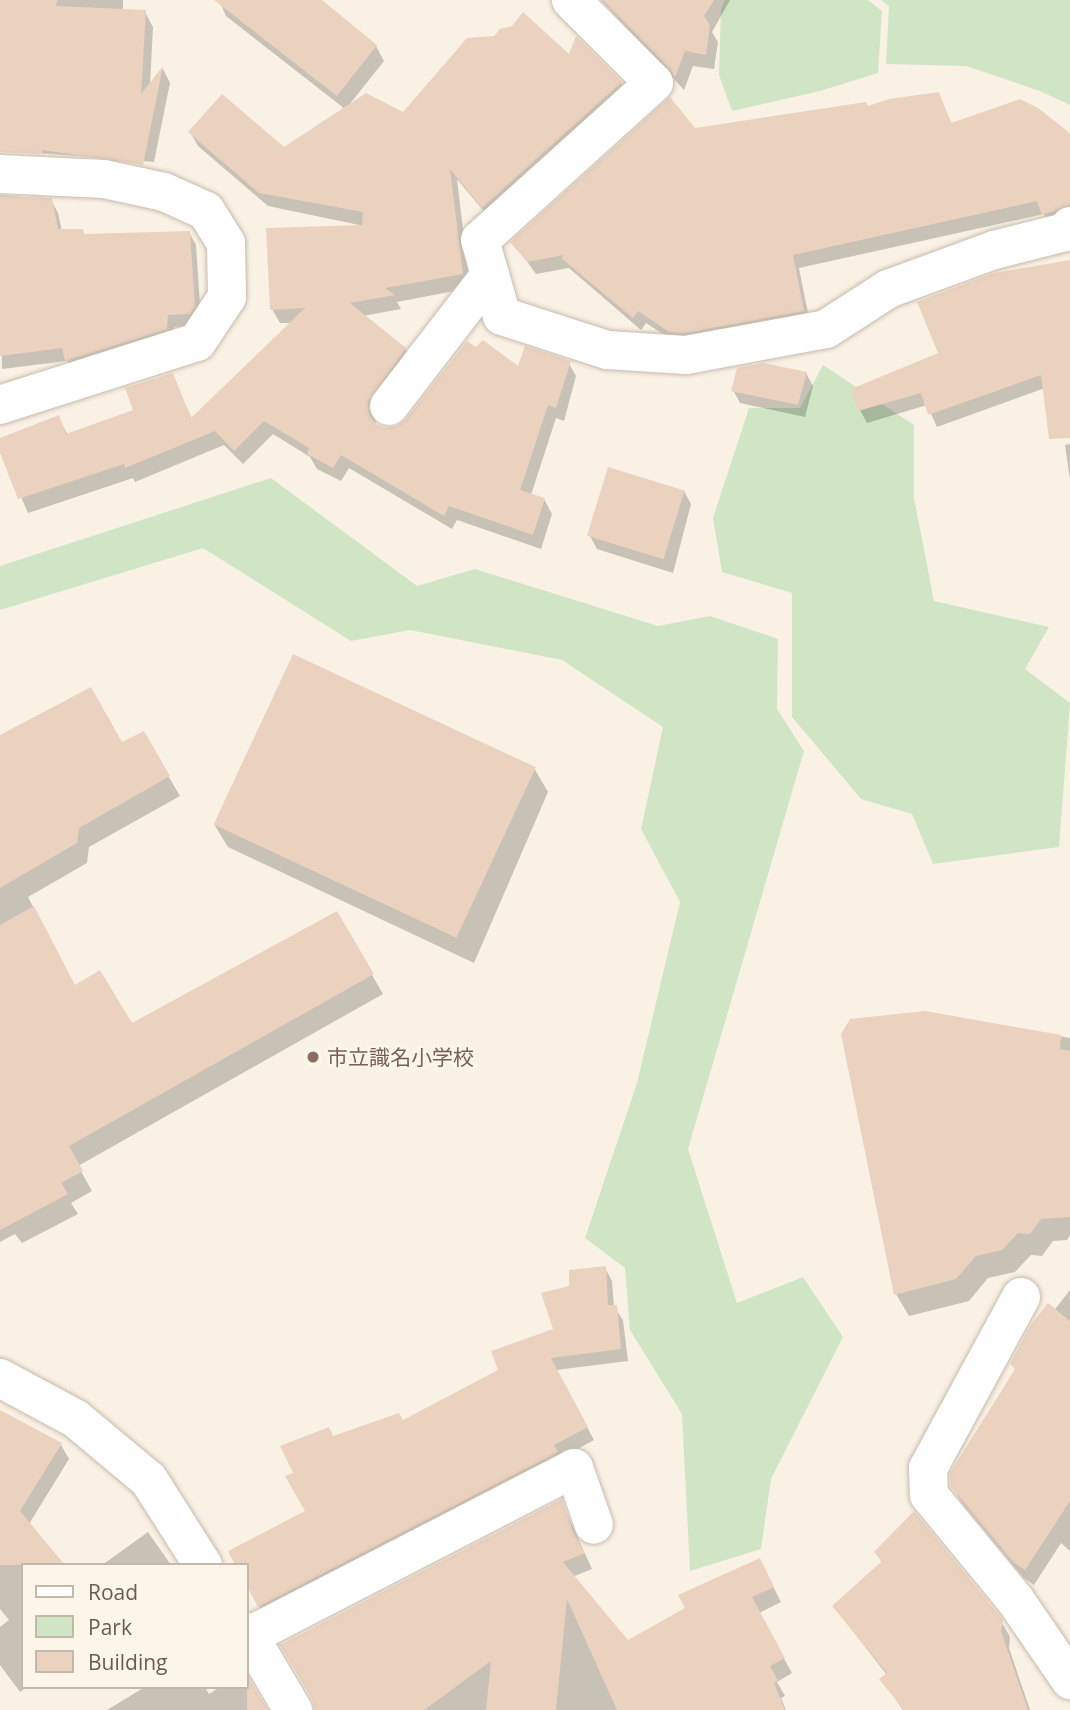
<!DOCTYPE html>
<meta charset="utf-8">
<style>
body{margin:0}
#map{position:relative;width:1070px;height:1710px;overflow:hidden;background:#f9f2e4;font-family:"Open Sans","Noto Sans JP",sans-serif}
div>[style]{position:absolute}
.green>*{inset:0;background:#d0e5c4}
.shadow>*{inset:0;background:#0003}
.building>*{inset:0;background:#ebd2bf;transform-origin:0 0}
.roads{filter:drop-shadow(0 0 2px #c8baac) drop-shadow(0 0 2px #c8baac)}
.minor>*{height:38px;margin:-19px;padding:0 19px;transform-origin:19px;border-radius:19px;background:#fff}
.dots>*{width:19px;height:19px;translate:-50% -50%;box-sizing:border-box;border:4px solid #fcf6e9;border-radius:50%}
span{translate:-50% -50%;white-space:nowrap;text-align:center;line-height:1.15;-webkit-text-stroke:5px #fcf6e9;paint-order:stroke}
.education-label{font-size:21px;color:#785e54}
.left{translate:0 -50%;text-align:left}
.legend{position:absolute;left:21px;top:1563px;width:228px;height:126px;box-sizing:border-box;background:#fcf6e9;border:2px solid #c3b8ab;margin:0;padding:9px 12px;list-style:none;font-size:21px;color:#6e5a4d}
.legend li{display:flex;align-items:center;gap:14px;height:35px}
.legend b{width:35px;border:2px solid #c3b8ab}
</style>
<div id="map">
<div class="green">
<i style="clip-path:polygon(725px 0,868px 0,882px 11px,878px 73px,820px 91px,732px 111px,719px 75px,721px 9px)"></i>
<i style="clip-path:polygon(881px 0,1070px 0,1070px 105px,1040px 91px,966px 66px,886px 64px,889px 6px)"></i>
<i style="clip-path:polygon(823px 365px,914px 425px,914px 498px,934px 601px,1049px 627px,1025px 669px,1070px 703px,1059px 847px,933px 864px,912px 814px,861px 799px,792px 717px,792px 593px,722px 572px,713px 518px,749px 408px,800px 408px)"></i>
<i style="clip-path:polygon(271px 478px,417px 586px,475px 569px,658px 626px,710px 616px,778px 639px,777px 709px,804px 751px,688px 1149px,737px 1303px,803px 1277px,843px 1337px,771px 1479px,761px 1549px,690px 1571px,682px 1414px,630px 1330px,625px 1268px,585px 1238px,637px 1083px,680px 902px,641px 829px,663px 727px,562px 660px,410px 630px,351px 641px,203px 548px,0 610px,0 566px)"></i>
</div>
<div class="shadow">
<i style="clip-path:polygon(0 0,123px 0,123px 11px,145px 12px,153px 27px,150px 86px,163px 69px,170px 83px,154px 162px,0 150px)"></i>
<i style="clip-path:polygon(219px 0,320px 0,376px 46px,384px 61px,349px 105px,403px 115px,570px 57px,577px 39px,621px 83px,629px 97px,492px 221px,457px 179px,470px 288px,397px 302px,401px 309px,363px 316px,405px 349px,413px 364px,375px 418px,376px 425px,385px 429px,397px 428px,519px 369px,568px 362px,576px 376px,564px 421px,556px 418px,531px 495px,544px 499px,552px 514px,541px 549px,457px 520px,452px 529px,349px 468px,341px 481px,317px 469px,310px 457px,273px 434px,243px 464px,224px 445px,135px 482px,133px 478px,28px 513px,0 448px,0 440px,58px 417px,68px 435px,135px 411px,172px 375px,192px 419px,292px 323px,280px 323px,272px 309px,364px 226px,268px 206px,198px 146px,190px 132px,284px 149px,345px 109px,226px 16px)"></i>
<i style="clip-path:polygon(601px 0,730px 0,712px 32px,718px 42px,714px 69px,693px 66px,684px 90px)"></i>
<i style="clip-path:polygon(938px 94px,952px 124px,1070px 135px,1070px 218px,1051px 227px,1044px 214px,799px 268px,810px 323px,678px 344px,646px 323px,641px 330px,569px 268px,536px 274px,513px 242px,694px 130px,868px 108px)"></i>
<i style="clip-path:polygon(0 195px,51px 200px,58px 213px,62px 231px,82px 230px,85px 236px,189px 232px,196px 245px,201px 320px,197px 326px,174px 327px,173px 341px,74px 373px,67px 361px,2px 369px)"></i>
<i style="clip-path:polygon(1070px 262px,1070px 397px,1045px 388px,937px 427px,927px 405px,867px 423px,860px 410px)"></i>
<i style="clip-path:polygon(806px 373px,813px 386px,805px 417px,740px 403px,733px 390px)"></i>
<i style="clip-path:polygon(1070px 444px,1070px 480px,1065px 445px)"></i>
<i style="clip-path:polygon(684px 491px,691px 504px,673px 573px,597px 549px,590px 536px)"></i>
<i style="clip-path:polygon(143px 733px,180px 796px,89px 847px,87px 863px,28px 897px,75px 986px,131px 1025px,336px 913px,383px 994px,78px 1166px,92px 1191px,71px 1203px,78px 1214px,22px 1243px,15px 1234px,0 1242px,0 737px,121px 744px)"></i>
<i style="clip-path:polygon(534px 768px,548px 792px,474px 963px,228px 847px,214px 824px)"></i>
<i style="clip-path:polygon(925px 1013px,1070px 1038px,1070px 1235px,1067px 1240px,1053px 1241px,1042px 1256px,1031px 1255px,1015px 1272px,988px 1278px,969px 1301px,909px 1316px,896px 1294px)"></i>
<i style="clip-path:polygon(605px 1268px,612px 1281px,614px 1307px,623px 1320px,628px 1361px,556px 1370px,594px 1440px,266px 1619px,247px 1582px,247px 1565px,307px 1512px,295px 1474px,333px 1438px,402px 1422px,501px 1371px,556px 1331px,571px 1287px)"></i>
<i style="clip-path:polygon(1070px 1290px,1070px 1551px,1061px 1543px,1034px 1585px,1024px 1578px,962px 1503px,952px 1486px,1016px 1371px,1012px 1364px)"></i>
<i style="clip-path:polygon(5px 1415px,61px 1445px,69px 1459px,29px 1524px,23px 1565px,23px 1687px,27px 1687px,20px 1692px,0 1665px,0 1627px,9px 1620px,0 1609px,0 1425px)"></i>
<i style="clip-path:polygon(561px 1501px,592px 1569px,572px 1577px,628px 1642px,687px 1609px,760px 1560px,781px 1602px,759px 1613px,792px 1673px,777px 1682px,785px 1696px,781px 1698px,786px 1710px,316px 1710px)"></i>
<i style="clip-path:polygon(148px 1532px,171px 1565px,102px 1565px)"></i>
<i style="clip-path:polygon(876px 1552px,1001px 1621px,1010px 1637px,1009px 1648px,1030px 1710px,903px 1710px,882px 1680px,887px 1675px,834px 1607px,882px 1563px)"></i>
<i style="clip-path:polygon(247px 1678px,266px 1710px,107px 1710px,145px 1687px,205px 1687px,209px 1694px,220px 1687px,247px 1687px)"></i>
</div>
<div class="building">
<i style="clip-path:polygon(0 0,57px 0,56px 6px,146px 10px,141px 94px,163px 66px,143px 165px,42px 150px,43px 154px,0 152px)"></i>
<i style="clip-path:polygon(214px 0,322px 0,377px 45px,337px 96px)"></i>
<i style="clip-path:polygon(602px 0,714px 0,704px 16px,710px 25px,706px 55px,685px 51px,675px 77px,669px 68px)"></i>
<i style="clip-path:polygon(523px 12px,569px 54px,576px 36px,622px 82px,482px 208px,450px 169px,463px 274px,385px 288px,395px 295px,350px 303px,406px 348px,368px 402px,369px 415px,376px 424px,385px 428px,397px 426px,406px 419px,467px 341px,476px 347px,483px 340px,518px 366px,525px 346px,571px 361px,556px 408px,548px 405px,520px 490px,545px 498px,533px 535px,449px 506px,444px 516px,341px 455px,333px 468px,307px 454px,309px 448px,264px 421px,234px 451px,215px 431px,125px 468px,124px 464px,18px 499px,0 453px,0 438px,59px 415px,66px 434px,133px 410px,125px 388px,173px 373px,191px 418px,305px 308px,270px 310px,266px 228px,362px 225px,363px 212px,259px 193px,188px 132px,222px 94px,284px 147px,366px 93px,403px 112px,467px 38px,494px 36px,500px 29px,512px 26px)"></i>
<i style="clip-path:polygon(939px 92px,951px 123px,1020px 99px,1038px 108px,1070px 133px,1070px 205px,1042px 215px,1037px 201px,793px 255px,804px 311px,685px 333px,669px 332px,638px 311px,633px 318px,561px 258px,564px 255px,527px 262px,510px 242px,670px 97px,695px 128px,866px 102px,868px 106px,889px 99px)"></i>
<i style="clip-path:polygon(0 196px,52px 198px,58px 229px,83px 229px,84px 234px,190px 231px,195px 306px,190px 314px,168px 315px,167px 329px,65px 361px,62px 348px,0 356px)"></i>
<i style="clip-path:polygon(1070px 260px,1070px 438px,1049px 439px,1041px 375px,928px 415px,921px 393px,858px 411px,851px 389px,938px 353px,917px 302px,994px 273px)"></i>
<i style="clip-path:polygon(764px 363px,807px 372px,798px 405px,731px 391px,737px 368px)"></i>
<i style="left:608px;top:467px;width:80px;height:72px;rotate:17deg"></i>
<i style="left:293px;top:654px;width:268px;height:188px;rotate:25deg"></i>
<i style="clip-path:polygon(91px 687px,122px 742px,144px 731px,170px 776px,79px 828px,77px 843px,0 888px,0 735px)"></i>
<i style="clip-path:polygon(34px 906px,75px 985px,100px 970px,132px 1023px,337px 911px,374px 974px,69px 1146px,83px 1171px,61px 1183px,68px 1194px,0 1230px,0 925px)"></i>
<i style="clip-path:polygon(925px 1011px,1061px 1035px,1060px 1049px,1070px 1051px,1070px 1217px,1041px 1219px,1030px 1234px,1018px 1233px,1002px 1250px,976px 1256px,956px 1279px,894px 1295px,841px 1034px,850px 1019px)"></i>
<i style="clip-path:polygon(606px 1266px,608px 1305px,617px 1305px,621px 1349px,551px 1358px,588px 1427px,554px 1445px,558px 1452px,258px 1607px,247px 1586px,247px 1565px,235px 1565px,228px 1551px,305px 1511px,285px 1476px,293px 1473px,280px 1446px,329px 1427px,333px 1436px,399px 1413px,403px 1420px,498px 1370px,491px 1351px,553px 1329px,541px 1293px,569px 1286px,569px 1270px)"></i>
<i style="clip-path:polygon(1048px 1303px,1070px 1321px,1070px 1501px,1025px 1570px,1013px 1562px,951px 1487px,950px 1473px,1015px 1369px,1010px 1364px,1030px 1326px)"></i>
<i style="clip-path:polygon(0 1410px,62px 1443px,20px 1511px,65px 1565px,0 1565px)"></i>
<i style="clip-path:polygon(562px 1499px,573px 1532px,585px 1553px,563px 1562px,628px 1640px,685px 1608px,678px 1595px,760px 1558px,774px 1587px,752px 1597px,785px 1658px,770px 1666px,778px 1681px,774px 1683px,785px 1710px,617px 1710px,567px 1599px,556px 1710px,486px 1710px,491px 1661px,424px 1710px,315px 1710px,312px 1699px,280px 1645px)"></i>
<i style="clip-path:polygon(914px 1511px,1003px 1620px,1001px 1631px,1028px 1710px,904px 1710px,879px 1679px,887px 1673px,832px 1606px,882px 1561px,874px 1552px)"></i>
<i style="clip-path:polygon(247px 1675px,268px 1710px,247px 1710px)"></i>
</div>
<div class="roads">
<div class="minor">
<i style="left:571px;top:0;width:117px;rotate:45deg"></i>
<i style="left:654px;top:83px;width:234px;rotate:137.9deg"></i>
<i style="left:480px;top:240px;width:79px;rotate:73.9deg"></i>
<i style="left:502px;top:316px;width:110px;rotate:17.9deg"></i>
<i style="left:607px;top:350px;width:79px;rotate:3.6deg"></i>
<i style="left:686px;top:355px;width:142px;rotate:-10.5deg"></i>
<i style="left:826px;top:329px;width:74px;rotate:-32.8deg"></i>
<i style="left:888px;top:289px;width:113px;rotate:-20.2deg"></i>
<i style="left:994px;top:250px;width:73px;rotate:-14.2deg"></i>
<i style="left:1065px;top:232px;width:8px;rotate:-50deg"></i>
<i style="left:0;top:174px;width:104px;rotate:2.8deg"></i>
<i style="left:104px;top:179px;width:61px;rotate:12.2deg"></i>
<i style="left:164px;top:192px;width:46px;rotate:24.3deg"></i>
<i style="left:206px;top:211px;width:38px;rotate:58deg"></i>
<i style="left:226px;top:243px;width:54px;rotate:88.9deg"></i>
<i style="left:227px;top:297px;width:54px;rotate:123.7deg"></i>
<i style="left:197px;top:342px;width:207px;rotate:162.3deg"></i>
<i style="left:389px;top:406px;width:165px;rotate:-52.4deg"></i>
<i style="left:1021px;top:1297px;width:195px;rotate:118.5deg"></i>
<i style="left:928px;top:1468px;width:27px;rotate:88deg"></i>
<i style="left:929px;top:1495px;width:137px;rotate:50.6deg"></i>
<i style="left:1016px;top:1601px;width:96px;rotate:55.6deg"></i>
<i style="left:0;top:1378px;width:86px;rotate:28.3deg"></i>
<i style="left:76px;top:1419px;width:95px;rotate:39.9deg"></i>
<i style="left:149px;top:1480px;width:101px;rotate:57.6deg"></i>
<i style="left:247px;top:1632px;width:91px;rotate:59.5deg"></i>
<i style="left:249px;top:1636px;width:366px;rotate:-27.3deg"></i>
<i style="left:574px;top:1468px;width:60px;rotate:70.7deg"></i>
</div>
</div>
<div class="dots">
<i style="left:313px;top:1057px;background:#8d6e63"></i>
</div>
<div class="education-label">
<span class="left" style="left:327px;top:1057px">市立識名小学校</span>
</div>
<ul class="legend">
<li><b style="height:9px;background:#fff"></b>Road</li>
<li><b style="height:19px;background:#d0e5c4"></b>Park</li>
<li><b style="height:19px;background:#ebd2bf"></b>Building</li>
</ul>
</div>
